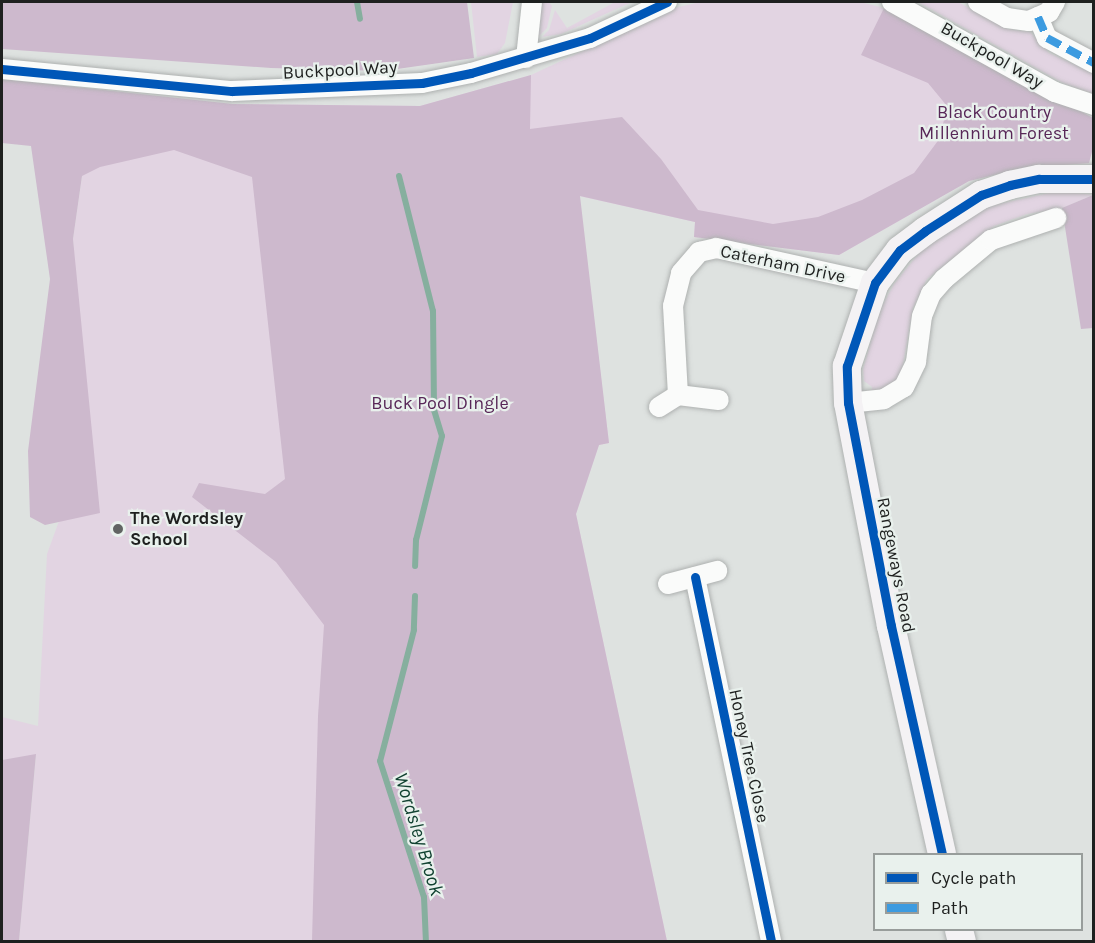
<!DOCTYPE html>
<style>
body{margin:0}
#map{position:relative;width:1095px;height:943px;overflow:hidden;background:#dee2e0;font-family:Karla,sans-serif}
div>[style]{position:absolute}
.green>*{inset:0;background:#e2d4e2}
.forest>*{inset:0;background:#cdb9cd}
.stream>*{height:6px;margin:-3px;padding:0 3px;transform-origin:3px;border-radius:3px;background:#86af9e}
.roads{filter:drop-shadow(0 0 2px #aeb1b0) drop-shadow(0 0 2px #aeb1b0)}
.street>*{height:20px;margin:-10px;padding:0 10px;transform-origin:10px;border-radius:10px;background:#fafbfa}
.secondary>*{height:28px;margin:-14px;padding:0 14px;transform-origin:14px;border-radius:14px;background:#f4f2f4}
.quiet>*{height:8px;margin-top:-4px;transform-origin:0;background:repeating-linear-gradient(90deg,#3c9be0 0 15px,transparent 0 23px)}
.cycleway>*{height:9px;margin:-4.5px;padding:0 4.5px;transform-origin:4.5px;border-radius:4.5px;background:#0057b8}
.dots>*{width:16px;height:16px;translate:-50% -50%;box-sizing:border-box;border:3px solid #e9f1ed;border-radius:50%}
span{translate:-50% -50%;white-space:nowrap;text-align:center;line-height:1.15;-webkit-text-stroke:4.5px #e9f1ed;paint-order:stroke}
.street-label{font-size:18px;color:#1e201f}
.park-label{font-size:18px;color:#582758}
.poi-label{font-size:18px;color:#1e201f;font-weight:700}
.left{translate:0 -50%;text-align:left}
.water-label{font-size:20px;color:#114231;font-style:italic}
.frame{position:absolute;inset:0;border:3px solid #1e201f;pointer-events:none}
.legend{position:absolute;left:873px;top:853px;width:210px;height:78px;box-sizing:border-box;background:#e9f1ed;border:2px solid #989d9b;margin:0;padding:8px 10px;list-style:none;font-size:18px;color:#1e201f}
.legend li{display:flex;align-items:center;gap:12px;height:30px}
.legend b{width:30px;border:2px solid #989d9b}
</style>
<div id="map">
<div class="green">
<i style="clip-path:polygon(471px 2px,513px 2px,505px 43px,497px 54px,477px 57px)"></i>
<i style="clip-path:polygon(541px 2px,549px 2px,552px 6px,547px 28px,539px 36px)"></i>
<i style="clip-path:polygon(615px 2px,632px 2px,561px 34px,542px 37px,549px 30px,555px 10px,567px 28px)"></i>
<i style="clip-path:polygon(700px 2px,860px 2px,884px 8px,1093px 118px,1093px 148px,1089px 163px,1023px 168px,969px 181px,839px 255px,694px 237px,695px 222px,579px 196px,609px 443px,599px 445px,576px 514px,667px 941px,19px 941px,36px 755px,2px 760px,2px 717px,38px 726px,47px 554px,59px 521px,84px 389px,73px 239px,82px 177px,31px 146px,233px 104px,420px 106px,531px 75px,675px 8px)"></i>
<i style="clip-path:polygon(918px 2px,958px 2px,1007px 29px,1030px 32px,1049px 53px,1093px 73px,1093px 94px,1063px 83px)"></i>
<i style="clip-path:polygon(1058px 191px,1093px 195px,1062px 208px,1027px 214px,994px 226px,927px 279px,913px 308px,902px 370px,894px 385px,872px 393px,872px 387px,864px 381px,863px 370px,878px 314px,894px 284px,919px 253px,942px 234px,990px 206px)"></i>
</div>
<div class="forest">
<i style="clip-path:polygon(2px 2px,467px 2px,474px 58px,383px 71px,271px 68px,2px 49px)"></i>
<i style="clip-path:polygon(884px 8px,1093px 118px,1093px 148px,1089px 163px,1023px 168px,969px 181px,839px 255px,694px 237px,695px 222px,580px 196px,609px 443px,599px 445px,576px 514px,667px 941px,312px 941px,318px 716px,324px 625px,276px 562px,192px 497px,199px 483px,265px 494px,285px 479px,252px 177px,174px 150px,100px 167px,82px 176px,73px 239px,100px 513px,45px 525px,30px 517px,28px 451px,50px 279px,31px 146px,2px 143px,2px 79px,233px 104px,420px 106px,531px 75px,530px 129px,622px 117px,661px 159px,698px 210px,773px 224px,818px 217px,862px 200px,914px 173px,940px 138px,947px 106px,928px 83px,861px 55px)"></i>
<i style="clip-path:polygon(1093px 195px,1093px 328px,1081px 329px,1062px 208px)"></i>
<i style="clip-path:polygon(36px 754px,19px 941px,2px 941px,2px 760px)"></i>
</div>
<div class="stream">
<i style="left:357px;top:2px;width:17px;rotate:80deg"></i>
<i style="left:399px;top:176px;width:139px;rotate:75.9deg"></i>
<i style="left:433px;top:311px;width:99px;rotate:89.4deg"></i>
<i style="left:434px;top:410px;width:27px;rotate:73deg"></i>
<i style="left:442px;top:436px;width:107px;rotate:104deg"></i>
<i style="left:416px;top:540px;width:26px;rotate:92deg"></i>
<i style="left:415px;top:596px;width:34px;rotate:92deg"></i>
<i style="left:414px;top:630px;width:135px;rotate:104.5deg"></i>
<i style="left:380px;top:761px;width:143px;rotate:72.1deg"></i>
<i style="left:424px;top:897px;width:45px;rotate:87.5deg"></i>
</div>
<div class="roads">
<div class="street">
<i style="left:892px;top:2px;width:186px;rotate:28.9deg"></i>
<i style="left:1055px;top:92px;width:41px;rotate:18.4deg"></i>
<i style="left:978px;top:2px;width:33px;rotate:29deg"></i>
<i style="left:1007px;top:18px;width:22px;rotate:8deg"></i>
<i style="left:1029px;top:21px;width:22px;rotate:-24deg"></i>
<i style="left:1049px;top:12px;width:12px;rotate:-59deg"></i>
<i style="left:1038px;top:17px;width:23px;rotate:67deg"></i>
<i style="left:1047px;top:38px;width:53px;rotate:28deg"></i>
<i style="left:526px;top:58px;width:56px;rotate:-83.9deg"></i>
<i style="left:2px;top:69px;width:231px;rotate:5.5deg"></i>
<i style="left:232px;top:91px;width:190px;rotate:-2.4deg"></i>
<i style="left:422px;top:83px;width:50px;rotate:-11.5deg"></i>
<i style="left:471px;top:73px;width:124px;rotate:-16.4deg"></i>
<i style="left:590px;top:38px;width:85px;rotate:-25.1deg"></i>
<i style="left:678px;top:395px;width:89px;rotate:-93.2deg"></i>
<i style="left:673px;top:306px;width:34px;rotate:-76deg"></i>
<i style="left:681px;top:273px;width:28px;rotate:-49deg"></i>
<i style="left:699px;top:252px;width:17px;rotate:-13deg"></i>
<i style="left:716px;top:248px;width:163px;rotate:12.4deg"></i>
<i style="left:848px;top:403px;width:36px;rotate:-6deg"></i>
<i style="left:884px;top:399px;width:23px;rotate:-31deg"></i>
<i style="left:904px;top:387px;width:28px;rotate:-64deg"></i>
<i style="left:916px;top:362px;width:46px;rotate:-82.6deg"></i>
<i style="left:922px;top:316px;width:24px;rotate:-68deg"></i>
<i style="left:931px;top:294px;width:20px;rotate:-49deg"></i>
<i style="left:944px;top:279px;width:61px;rotate:-39.7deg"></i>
<i style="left:991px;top:240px;width:69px;rotate:-18.7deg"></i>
<i style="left:659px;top:407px;width:22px;rotate:-32deg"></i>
<i style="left:678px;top:395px;width:41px;rotate:7deg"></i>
<i style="left:695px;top:577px;width:373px;rotate:78.2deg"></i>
<i style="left:668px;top:584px;width:51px;rotate:-14.9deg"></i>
</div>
<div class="secondary">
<i style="left:942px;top:854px;width:234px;rotate:-102.6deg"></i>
<i style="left:891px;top:626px;width:227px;rotate:-100.9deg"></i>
<i style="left:848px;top:403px;width:37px;rotate:-92deg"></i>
<i style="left:847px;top:366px;width:88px;rotate:-71.4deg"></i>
<i style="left:875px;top:283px;width:41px;rotate:-52.9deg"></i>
<i style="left:900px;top:250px;width:31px;rotate:-37deg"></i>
<i style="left:925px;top:231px;width:67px;rotate:-32.7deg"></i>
<i style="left:981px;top:195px;width:31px;rotate:-19deg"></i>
<i style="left:1010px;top:185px;width:30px;rotate:-12deg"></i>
<i style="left:1039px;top:179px;width:55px"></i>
<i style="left:959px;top:930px;width:12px;rotate:76deg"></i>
</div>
</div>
<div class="quiet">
<i style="left:1038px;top:17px;width:23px;rotate:67deg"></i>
<i style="left:1047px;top:38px;width:53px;rotate:28deg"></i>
</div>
<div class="cycleway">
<i style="left:2px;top:69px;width:231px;rotate:5.5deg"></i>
<i style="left:232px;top:91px;width:190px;rotate:-2.4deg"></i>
<i style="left:422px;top:83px;width:50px;rotate:-11.5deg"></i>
<i style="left:471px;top:73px;width:124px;rotate:-16.4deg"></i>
<i style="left:590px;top:38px;width:85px;rotate:-25.1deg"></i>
<i style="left:695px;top:577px;width:373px;rotate:78.2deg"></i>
<i style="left:942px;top:854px;width:234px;rotate:-102.6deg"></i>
<i style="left:891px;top:626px;width:227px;rotate:-100.9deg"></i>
<i style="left:848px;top:403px;width:37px;rotate:-92deg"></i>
<i style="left:847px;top:366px;width:88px;rotate:-71.4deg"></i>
<i style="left:875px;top:283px;width:41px;rotate:-52.9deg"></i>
<i style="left:900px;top:250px;width:31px;rotate:-37deg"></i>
<i style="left:925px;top:231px;width:67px;rotate:-32.7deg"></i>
<i style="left:981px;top:195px;width:31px;rotate:-19deg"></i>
<i style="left:1010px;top:185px;width:30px;rotate:-12deg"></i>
<i style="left:1039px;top:179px;width:55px"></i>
</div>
<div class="dots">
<i style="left:118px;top:529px;background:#616463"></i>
</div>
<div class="street-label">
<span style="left:992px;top:55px;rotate:30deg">Buckpool Way</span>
<span style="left:340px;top:70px;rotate:-3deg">Buckpool Way</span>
<span style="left:783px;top:264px;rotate:12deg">Caterham Drive</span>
<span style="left:896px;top:565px;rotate:79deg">Rangeways Road</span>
<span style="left:749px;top:756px;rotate:78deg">Honey Tree Close</span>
</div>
<div class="park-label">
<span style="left:994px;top:123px">Black Country<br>Millennium Forest</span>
<span style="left:440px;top:403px">Buck Pool Dingle</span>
</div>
<div class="poi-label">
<span class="left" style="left:130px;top:529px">The Wordsley<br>School</span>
</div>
<div class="water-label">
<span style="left:419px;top:834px;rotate:73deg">Wordsley Brook</span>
</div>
<div class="frame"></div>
<ul class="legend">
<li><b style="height:8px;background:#0057b8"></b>Cycle path</li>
<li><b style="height:8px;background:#3c9be0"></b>Path</li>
</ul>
</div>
